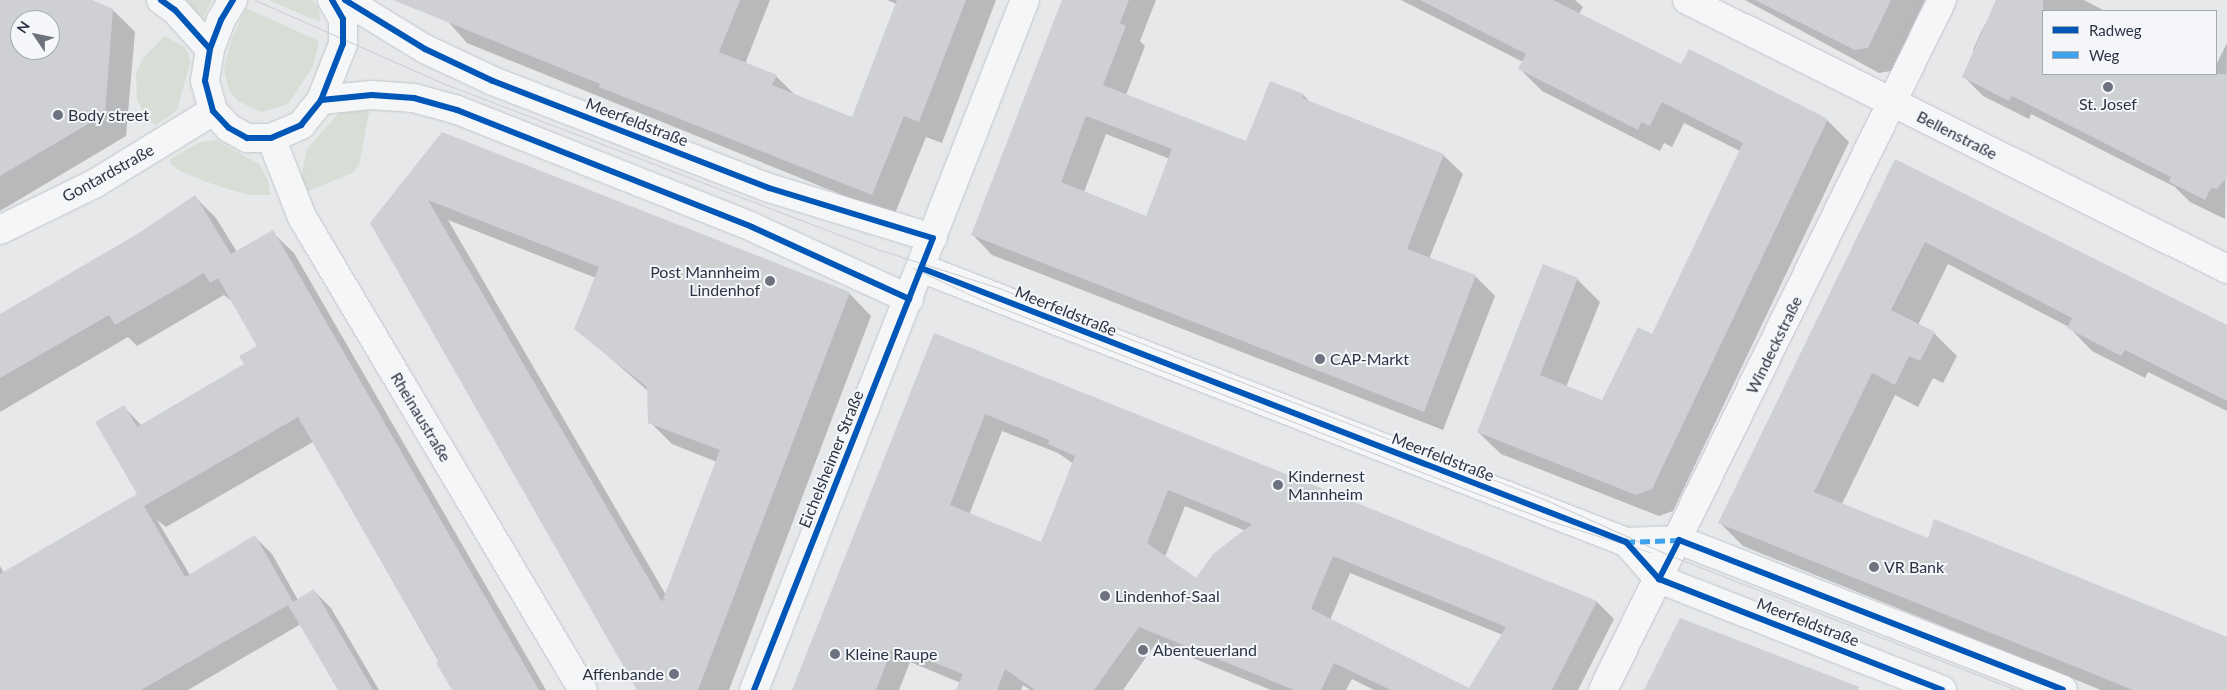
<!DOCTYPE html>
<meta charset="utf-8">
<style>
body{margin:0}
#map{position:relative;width:2227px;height:690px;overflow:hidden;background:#e6e8ea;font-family:Lato,sans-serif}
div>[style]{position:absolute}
.green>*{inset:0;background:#d6ded6}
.shadow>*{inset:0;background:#0003}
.building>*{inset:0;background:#ced0d3}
.roads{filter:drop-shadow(0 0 1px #c4c6c8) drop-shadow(0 0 1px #c4c6c8)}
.pedestrian>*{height:28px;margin:-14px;padding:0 14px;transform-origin:14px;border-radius:14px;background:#f5f6f7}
.minor>*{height:28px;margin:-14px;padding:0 14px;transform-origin:14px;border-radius:14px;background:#f5f6f7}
.tram>*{height:1px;margin:-0.5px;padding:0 0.5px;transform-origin:0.5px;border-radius:0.5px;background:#cecfd2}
.quiet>*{height:5px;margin-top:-2.5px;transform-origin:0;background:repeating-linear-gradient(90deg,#3ea3ec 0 10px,transparent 0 15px)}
.cycleway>*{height:6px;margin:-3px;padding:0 3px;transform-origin:3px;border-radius:3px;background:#0057b8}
.dots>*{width:14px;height:14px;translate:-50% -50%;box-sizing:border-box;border:2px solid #f4f6f9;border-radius:50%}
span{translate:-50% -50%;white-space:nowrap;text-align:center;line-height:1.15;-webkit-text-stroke:4px #f4f6f9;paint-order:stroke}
.poi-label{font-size:16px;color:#2b3445}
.left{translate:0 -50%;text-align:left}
.right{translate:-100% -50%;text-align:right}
.street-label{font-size:16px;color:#2b3445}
.legend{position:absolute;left:2042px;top:10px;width:175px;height:65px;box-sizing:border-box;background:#f4f6f9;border:1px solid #a4a8b1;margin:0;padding:6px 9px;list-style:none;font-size:15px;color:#2b3445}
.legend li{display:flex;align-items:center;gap:10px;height:25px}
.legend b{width:25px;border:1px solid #a4a8b1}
.north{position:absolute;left:10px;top:10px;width:50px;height:50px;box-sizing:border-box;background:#f4f6f9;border:1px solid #a4a8b1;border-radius:50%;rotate:304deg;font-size:14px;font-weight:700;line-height:20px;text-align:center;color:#2b3445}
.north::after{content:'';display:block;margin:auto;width:18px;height:22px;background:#6c737f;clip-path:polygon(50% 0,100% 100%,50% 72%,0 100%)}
</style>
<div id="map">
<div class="green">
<i style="clip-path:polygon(180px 0,212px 0,203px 18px)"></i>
<i style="clip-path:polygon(268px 0,313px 0,319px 8px,320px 22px)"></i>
<i style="clip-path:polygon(246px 8px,319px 41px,313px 66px,288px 104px,261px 112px,238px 101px,229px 91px,224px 70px,231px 41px)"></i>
<i style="clip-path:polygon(165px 36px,181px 45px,188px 52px,190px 63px,177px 110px,156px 125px,148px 121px,137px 100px,136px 74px,143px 58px)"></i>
<i style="clip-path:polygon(367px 107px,369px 113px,359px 165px,352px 173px,308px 191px,301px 178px,307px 149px,340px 112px)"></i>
<i style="clip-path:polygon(216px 140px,259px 164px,268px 180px,270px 195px,248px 195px,212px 184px,180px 171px,171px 164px,170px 159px,200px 142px)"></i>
</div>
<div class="shadow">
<i style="clip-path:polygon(evenodd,0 0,88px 0,113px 10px,135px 32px,126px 136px,0 211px,0 0,20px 20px,50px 20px,50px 50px,20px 50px,20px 20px)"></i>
<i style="clip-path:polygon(429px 0,770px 0,745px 64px,776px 76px,795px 95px,853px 118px,897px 4px,887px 0,996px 0,942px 143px,926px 137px,894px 216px,467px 43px)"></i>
<i style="clip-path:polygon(evenodd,1064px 0,1156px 0,1140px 41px,1145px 46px,1126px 95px,1247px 143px,1303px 95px,1311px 103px,1443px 155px,1463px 174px,1429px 259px,1475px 276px,1495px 296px,1443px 430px,992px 255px,973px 235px,1064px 0,1106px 134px,1170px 159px,1147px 217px,1084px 192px,1106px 134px)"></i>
<i style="clip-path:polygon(1401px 0,1575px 0,1583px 7px,1579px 14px,1682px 66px,1827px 120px,1849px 142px,1673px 511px,1659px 516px,1501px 454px,1478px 432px,1544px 266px,1578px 280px,1600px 302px,1566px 387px,1603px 401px,1653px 336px,1740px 151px,1684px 123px,1672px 147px,1664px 143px,1660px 151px,1542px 91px,1520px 69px,1523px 62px)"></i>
<i style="clip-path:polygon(1745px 0,1925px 0,1891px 71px,1879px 73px)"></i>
<i style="clip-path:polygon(1999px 0,2084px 0,2105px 11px,2043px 11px,2043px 74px,2216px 74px,2216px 65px,2227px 43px,2225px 219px,2190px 202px,2175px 187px,2031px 114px,2029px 119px,1983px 96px,1963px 76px,1976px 53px,1973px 50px,1981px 32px)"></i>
<i style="clip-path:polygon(evenodd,442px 134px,849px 293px,871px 316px,729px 690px,639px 690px,372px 223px,442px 134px,448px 220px,596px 278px,576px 328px,648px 391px,650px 422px,672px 444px,717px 462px,666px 595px,448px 220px)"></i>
<i style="clip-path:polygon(1896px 161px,2227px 326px,2227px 411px,2148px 372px,2145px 378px,2092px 351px,2069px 327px,1948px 264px,1918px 325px,1934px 333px,1957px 356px,1943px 383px,1933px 378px,1918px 407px,1895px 395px,1842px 504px,1928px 539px,2227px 638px,2227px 690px,2101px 690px,1743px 546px,1720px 523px)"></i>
<i style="clip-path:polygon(195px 197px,216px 218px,237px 252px,272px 232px,294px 253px,546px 690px,455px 690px,313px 442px,166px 527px,157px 520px,190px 575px,255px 537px,272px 554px,298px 600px,314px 591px,331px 608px,379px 690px,338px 690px,301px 624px,188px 690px,0 690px,0 566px,4px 573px,141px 499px,124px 407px,142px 426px,246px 365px,258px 347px,233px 302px,224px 295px,137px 346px,128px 337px,0 412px,0 315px,140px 234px)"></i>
<i style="clip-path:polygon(evenodd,935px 334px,1597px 602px,1614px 619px,1578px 690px,1374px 690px,1352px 679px,1346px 690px,1271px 690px,1156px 643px,1123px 690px,1030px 690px,1023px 685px,1021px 690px,958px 690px,961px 683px,910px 662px,899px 690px,793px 690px,935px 334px,1002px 431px,1058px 453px,1074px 464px,1042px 543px,969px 515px,1002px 431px,935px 334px,1185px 506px,1246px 531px,1196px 579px,1165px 557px,1185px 506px,935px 334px,1350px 573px,1503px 635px,1469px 690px,1330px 620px,1350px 573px)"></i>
</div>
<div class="building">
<i style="clip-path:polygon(evenodd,0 0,92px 0,113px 9px,105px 114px,0 176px,0 0,20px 20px,50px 20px,50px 50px,20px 50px,20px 20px)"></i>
<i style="clip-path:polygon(393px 0,740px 0,719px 52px,777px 75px,772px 85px,852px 117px,897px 0,966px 0,919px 122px,904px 116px,872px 195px,599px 87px,600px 84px)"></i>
<i style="clip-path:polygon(evenodd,1062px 0,1129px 0,1120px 23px,1126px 26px,1103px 85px,1246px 141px,1270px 81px,1304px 94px,1302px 98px,1444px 154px,1407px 249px,1476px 275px,1424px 412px,971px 235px,1062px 0,1086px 116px,1172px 149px,1146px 216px,1061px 182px,1086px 116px)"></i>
<i style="clip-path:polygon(1420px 0,1553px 0,1681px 64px,1689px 49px,1828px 119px,1652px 489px,1636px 495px,1477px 432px,1543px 264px,1578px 278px,1540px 375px,1602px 400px,1638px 327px,1652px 334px,1743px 143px,1662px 102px,1650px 126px,1641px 122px,1638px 130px,1518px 69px,1526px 54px)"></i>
<i style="clip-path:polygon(1755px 0,1891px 0,1868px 48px,1855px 50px)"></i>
<i style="clip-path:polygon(1996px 0,2043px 0,2043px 74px,2227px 74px,2227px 177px,2217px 189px,2211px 188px,2205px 200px,2169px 182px,2171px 177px,2012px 96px,2009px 101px,1962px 77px)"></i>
<i style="clip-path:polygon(evenodd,442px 132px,850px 292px,698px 690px,637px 690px,370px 223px,442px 132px,428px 200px,599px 267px,574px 329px,647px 387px,648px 423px,720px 450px,662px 602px,428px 200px)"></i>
<i style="clip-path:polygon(1895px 159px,2227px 325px,2227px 401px,2125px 350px,2121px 356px,2067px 328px,2072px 318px,1925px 242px,1891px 310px,1935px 332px,1920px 361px,1909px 356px,1895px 385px,1872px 373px,1814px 492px,1928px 538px,1934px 519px,2227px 637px,2227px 690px,2133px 690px,1718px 523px)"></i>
<i style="clip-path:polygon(195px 195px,231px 254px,273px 230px,539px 690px,452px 690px,436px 663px,439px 661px,298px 417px,144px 506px,95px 422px,124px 405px,137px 427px,244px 364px,239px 356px,257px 346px,218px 278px,210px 283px,204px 273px,115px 325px,109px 315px,0 378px,0 314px,139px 233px)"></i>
<i style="clip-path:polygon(evenodd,934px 333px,1301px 480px,1597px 601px,1552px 690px,1391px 690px,1334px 663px,1321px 690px,1294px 690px,1139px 627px,1094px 690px,1035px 690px,1005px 669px,997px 690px,956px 690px,963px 674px,893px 646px,876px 690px,792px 690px,934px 333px,985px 414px,1049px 440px,1048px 444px,1075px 456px,1041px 542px,950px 505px,985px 414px,934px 333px,1168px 490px,1252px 524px,1213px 554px,1196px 578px,1147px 543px,1168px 490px,934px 333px,1333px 556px,1506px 627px,1469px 688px,1311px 609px,1333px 556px)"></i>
<i style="clip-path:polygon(137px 494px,185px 577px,255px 535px,293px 602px,314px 589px,373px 690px,338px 690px,288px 605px,141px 690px,0 690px,0 574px)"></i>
<i style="clip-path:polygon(1680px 618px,1859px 687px,1858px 690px,1644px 690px)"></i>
</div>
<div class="roads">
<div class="pedestrian">
<i style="left:921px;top:268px;width:756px;rotate:21.24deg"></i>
<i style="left:1626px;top:542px;width:53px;rotate:-2.2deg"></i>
<i style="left:1626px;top:542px;width:50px;rotate:48.3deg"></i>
</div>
<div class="minor">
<i style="left:161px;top:0;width:17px;rotate:36deg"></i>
<i style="left:175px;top:10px;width:52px;rotate:48.1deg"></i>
<i style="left:233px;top:0;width:23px;rotate:121deg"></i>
<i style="left:221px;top:20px;width:31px;rotate:111deg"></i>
<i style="left:210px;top:49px;width:32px;rotate:99deg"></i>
<i style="left:205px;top:81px;width:31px;rotate:75deg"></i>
<i style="left:213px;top:111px;width:23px;rotate:47deg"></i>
<i style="left:229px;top:128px;width:21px;rotate:29deg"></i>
<i style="left:247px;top:138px;width:24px"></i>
<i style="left:271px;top:138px;width:33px;rotate:-23deg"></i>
<i style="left:301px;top:125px;width:32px;rotate:-51deg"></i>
<i style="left:321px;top:100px;width:60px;rotate:-68.6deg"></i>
<i style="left:343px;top:44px;width:25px;rotate:-90deg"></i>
<i style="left:343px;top:19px;width:22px;rotate:-120deg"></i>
<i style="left:345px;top:0;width:94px;rotate:31.5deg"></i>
<i style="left:425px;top:49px;width:75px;rotate:25.2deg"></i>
<i style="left:493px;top:81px;width:296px;rotate:21.2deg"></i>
<i style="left:769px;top:188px;width:171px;rotate:17deg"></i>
<i style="left:1687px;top:0;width:603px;rotate:26.48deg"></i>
<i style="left:321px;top:100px;width:51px;rotate:-5.6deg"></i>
<i style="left:372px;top:95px;width:42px;rotate:4.1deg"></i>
<i style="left:414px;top:98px;width:45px;rotate:15.6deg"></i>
<i style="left:457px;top:110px;width:317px;rotate:21.6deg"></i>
<i style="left:752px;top:227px;width:173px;rotate:24.6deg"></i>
<i style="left:271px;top:138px;width:85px;rotate:68.6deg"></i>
<i style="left:302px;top:217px;width:550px;rotate:59.29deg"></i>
<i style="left:0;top:230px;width:105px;rotate:-26.1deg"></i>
<i style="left:94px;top:184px;width:140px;rotate:-31.5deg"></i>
<i style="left:1679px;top:540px;width:412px;rotate:21.3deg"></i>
<i style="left:1659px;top:579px;width:304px;rotate:21.4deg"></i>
<i style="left:754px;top:690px;width:741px;rotate:-68.56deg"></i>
<i style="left:1603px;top:690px;width:769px;rotate:-63.83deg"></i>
</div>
</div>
<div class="tram">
<i style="left:255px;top:0;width:205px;rotate:23.9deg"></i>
<i style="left:442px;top:83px;width:469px;rotate:20.9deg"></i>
<i style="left:880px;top:250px;width:125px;rotate:17.7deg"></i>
<i style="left:999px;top:288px;width:587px;rotate:21.18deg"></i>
<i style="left:1546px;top:500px;width:137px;rotate:24.1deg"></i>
<i style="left:1671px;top:556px;width:370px;rotate:21.2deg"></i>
<i style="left:913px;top:268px;width:78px;rotate:24.9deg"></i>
<i style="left:984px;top:301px;width:511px;rotate:21.34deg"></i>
<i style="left:1460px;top:487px;width:93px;rotate:20.8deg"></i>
<i style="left:1547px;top:520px;width:108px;rotate:17.3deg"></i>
</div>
<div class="quiet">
<i style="left:1625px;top:542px;width:54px;rotate:-2.1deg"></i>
</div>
<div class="cycleway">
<i style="left:161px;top:0;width:17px;rotate:36deg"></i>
<i style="left:175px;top:10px;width:52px;rotate:48.1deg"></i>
<i style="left:233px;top:0;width:23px;rotate:121deg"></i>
<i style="left:221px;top:20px;width:31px;rotate:111deg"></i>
<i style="left:210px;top:49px;width:32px;rotate:99deg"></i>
<i style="left:205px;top:81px;width:31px;rotate:75deg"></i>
<i style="left:213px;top:111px;width:23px;rotate:47deg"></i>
<i style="left:229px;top:128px;width:21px;rotate:29deg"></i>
<i style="left:247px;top:138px;width:24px"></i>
<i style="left:271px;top:138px;width:33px;rotate:-23deg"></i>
<i style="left:301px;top:125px;width:32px;rotate:-51deg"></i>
<i style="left:321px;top:100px;width:60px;rotate:-68.6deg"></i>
<i style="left:343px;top:44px;width:25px;rotate:-90deg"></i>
<i style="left:343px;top:19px;width:22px;rotate:-120deg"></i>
<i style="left:345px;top:0;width:94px;rotate:31.5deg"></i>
<i style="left:425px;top:49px;width:75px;rotate:25.2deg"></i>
<i style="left:493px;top:81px;width:296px;rotate:21.2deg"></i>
<i style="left:769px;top:188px;width:171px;rotate:17deg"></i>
<i style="left:933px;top:238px;width:486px;rotate:111.6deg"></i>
<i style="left:321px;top:100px;width:51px;rotate:-5.6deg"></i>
<i style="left:372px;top:95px;width:42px;rotate:4.1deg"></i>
<i style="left:414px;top:98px;width:45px;rotate:15.6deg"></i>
<i style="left:457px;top:110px;width:317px;rotate:21.6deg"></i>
<i style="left:752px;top:227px;width:173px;rotate:24.6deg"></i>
<i style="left:921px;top:268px;width:756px;rotate:21.24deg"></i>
<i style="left:1626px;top:542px;width:50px;rotate:48.3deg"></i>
<i style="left:1659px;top:579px;width:304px;rotate:21.4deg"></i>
<i style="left:1659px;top:579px;width:44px;rotate:-62.9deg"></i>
<i style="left:1679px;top:540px;width:412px;rotate:21.3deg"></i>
</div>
<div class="dots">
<i style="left:2108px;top:87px;background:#6c737f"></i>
<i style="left:58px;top:115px;background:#6c737f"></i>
<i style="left:770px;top:281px;background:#6c737f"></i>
<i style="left:1320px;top:359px;background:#6c737f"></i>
<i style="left:1278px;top:485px;background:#6c737f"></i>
<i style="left:1874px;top:567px;background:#6c737f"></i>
<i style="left:1105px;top:596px;background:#6c737f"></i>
<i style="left:1143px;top:650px;background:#6c737f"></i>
<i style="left:835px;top:654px;background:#6c737f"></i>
<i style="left:674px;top:674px;background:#6c737f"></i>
</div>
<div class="poi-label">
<span style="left:2108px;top:104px">St. Josef</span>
<span class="left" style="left:68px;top:115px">Body street</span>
<span class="right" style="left:760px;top:281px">Post Mannheim<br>Lindenhof</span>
<span class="left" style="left:1330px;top:359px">CAP-Markt</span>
<span class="left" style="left:1288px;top:485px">Kindernest<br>Mannheim</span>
<span class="left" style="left:1884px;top:567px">VR Bank</span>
<span class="left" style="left:1115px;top:596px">Lindenhof-Saal</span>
<span class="left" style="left:1153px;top:650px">Abenteuerland</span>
<span class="left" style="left:845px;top:654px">Kleine Raupe</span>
<span class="right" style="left:664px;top:674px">Affenbande</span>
</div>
<div class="street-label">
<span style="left:637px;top:122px;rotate:21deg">Meerfeldstraße</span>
<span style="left:1957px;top:135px;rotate:27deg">Bellenstraße</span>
<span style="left:108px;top:173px;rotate:-29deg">Gontardstraße</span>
<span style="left:1066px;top:311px;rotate:22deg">Meerfeldstraße</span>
<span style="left:1774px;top:345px;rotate:-64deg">Windeckstraße</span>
<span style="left:421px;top:417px;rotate:59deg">Rheinaustraße</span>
<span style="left:1443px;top:457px;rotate:21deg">Meerfeldstraße</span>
<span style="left:831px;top:459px;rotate:-68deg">Eichelsheimer Straße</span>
<span style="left:1808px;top:622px;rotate:21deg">Meerfeldstraße</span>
</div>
<ul class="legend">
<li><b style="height:6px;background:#0057b8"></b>Radweg</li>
<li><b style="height:6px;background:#3ea3ec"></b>Weg</li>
</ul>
<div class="north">N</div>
</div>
